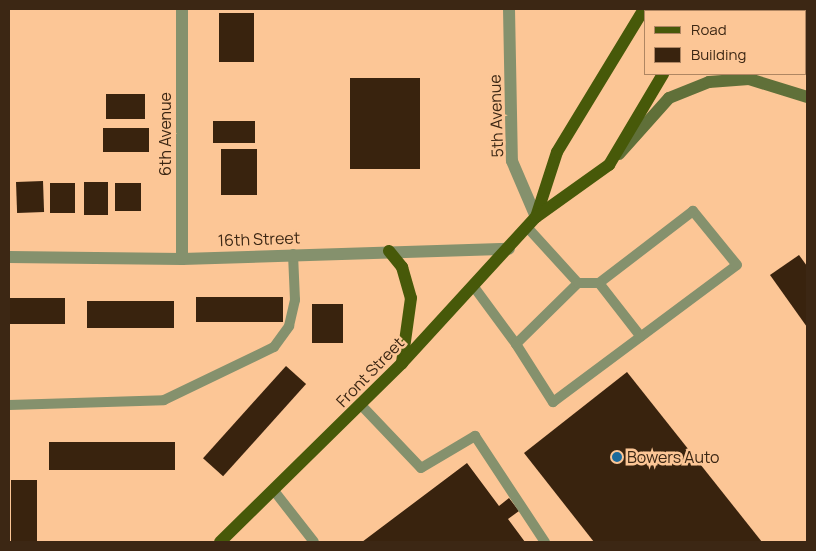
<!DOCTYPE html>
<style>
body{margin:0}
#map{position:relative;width:816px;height:551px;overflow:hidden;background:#fcc696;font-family:Manrope,sans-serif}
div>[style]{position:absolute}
.building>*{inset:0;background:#39230e;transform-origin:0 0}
.lane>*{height:10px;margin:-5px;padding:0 5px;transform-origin:5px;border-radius:5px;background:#85916d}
.street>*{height:12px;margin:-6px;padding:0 6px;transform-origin:6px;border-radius:6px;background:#85916d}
.secondary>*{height:12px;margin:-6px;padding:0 6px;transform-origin:6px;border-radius:6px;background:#607039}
.primary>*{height:12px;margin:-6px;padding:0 6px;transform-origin:6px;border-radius:6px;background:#475909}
.dots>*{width:14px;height:14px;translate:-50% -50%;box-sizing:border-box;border:2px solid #fcc696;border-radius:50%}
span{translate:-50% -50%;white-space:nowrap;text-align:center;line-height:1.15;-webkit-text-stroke:5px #fcc696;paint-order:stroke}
.street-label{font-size:16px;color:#3c2714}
.poi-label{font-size:16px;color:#3c2714}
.left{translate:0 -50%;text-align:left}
.frame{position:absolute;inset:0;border:10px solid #3c2714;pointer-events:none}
.legend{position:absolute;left:644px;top:10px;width:162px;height:65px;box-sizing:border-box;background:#fcc696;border:1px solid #af8662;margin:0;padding:6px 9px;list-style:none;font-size:15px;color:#3c2714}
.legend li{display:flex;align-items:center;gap:10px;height:25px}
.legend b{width:25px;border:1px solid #af8662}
</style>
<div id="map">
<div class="building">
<i style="left:219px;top:13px;width:35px;height:49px"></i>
<i style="left:350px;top:78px;width:70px;height:91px"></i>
<i style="left:106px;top:94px;width:39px;height:25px"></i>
<i style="left:213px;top:121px;width:42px;height:22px"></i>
<i style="left:103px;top:128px;width:46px;height:24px"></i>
<i style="left:221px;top:149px;width:36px;height:46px"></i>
<i style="left:43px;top:181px;width:31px;height:27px;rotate:88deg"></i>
<i style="left:84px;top:182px;width:24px;height:33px"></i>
<i style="left:50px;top:183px;width:25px;height:30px"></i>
<i style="left:115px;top:183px;width:26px;height:28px"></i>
<i style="clip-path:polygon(799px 255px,807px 266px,807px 327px,770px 275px)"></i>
<i style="left:196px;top:297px;width:87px;height:25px"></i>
<i style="left:9px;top:298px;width:56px;height:26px"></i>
<i style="left:87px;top:301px;width:87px;height:27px"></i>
<i style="left:312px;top:304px;width:31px;height:39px"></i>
<i style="left:286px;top:366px;width:27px;height:124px;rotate:42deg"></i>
<i style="clip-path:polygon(627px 372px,762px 542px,594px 542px,524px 453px)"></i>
<i style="left:49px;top:442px;width:126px;height:28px"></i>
<i style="clip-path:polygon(467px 463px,499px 506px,509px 498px,519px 511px,508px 519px,525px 542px,362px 542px)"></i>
<i style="left:11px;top:480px;width:26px;height:62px"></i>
</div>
<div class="lane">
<i style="left:599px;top:283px;width:68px;rotate:52.1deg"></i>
<i style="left:474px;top:287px;width:71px;rotate:53.6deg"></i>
<i style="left:516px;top:344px;width:87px;rotate:-44.5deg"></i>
<i style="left:578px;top:283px;width:76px;rotate:-132.3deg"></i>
<i style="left:516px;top:344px;width:69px;rotate:57.5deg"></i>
<i style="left:553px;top:402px;width:229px;rotate:-36.7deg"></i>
<i style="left:737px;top:265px;width:70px;rotate:-129.2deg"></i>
<i style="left:693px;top:211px;width:118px;rotate:142.5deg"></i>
<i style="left:599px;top:283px;width:21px;rotate:180deg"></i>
<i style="left:9px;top:405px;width:155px;rotate:-1.8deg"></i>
<i style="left:164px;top:400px;width:122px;rotate:-25.7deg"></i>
<i style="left:274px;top:347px;width:26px;rotate:-54deg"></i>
<i style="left:289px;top:326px;width:27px;rotate:-77deg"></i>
<i style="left:295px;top:300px;width:46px;rotate:-92.5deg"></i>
<i style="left:361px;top:405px;width:87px;rotate:46.4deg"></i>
<i style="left:421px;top:468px;width:63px;rotate:-30.7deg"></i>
<i style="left:475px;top:436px;width:127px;rotate:56.6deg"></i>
<i style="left:275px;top:492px;width:63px;rotate:52deg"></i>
</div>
<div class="street">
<i style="left:509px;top:9px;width:152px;rotate:88.9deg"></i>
<i style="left:512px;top:161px;width:61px;rotate:66.8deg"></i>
<i style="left:9px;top:257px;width:173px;rotate:0.7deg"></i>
<i style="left:182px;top:259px;width:327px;rotate:-1.8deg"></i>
<i style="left:182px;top:259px;width:250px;rotate:-90deg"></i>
</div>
<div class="secondary">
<i style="left:771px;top:9px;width:3px;rotate:45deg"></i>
<i style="left:805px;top:57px;width:4px;rotate:63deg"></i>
<i style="left:619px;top:154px;width:75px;rotate:-48.2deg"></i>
<i style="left:669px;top:98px;width:43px;rotate:-21.8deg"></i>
<i style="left:709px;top:82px;width:40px;rotate:-4.3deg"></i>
<i style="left:749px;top:79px;width:61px;rotate:17.2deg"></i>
</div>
<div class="primary">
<i style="left:699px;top:11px;width:2px;rotate:-63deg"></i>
<i style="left:536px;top:217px;width:68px;rotate:-72.1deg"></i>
<i style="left:557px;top:152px;width:167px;rotate:-58.7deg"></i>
<i style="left:389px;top:251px;width:21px;rotate:51deg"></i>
<i style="left:402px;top:267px;width:32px;rotate:74deg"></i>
<i style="left:411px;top:298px;width:66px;rotate:97.9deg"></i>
<i style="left:220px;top:542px;width:255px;rotate:-44.5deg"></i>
<i style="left:402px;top:363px;width:198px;rotate:-47.5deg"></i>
<i style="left:536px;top:217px;width:90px;rotate:-35.5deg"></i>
<i style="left:609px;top:165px;width:106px;rotate:-59.3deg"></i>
</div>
<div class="dots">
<i style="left:617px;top:457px;background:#1c6a9c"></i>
</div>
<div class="street-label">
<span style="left:496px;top:116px;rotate:-92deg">5th Avenue</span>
<span style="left:165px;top:134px;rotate:-90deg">6th Avenue</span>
<span style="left:259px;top:239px;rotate:-2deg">16th Street</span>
<span style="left:370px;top:372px;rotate:-46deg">Front Street</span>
</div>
<div class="poi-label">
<span class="left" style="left:627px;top:457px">Bowers Auto</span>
</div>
<div class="frame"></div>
<ul class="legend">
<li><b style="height:6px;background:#475909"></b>Road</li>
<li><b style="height:14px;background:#39230e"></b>Building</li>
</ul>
</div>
